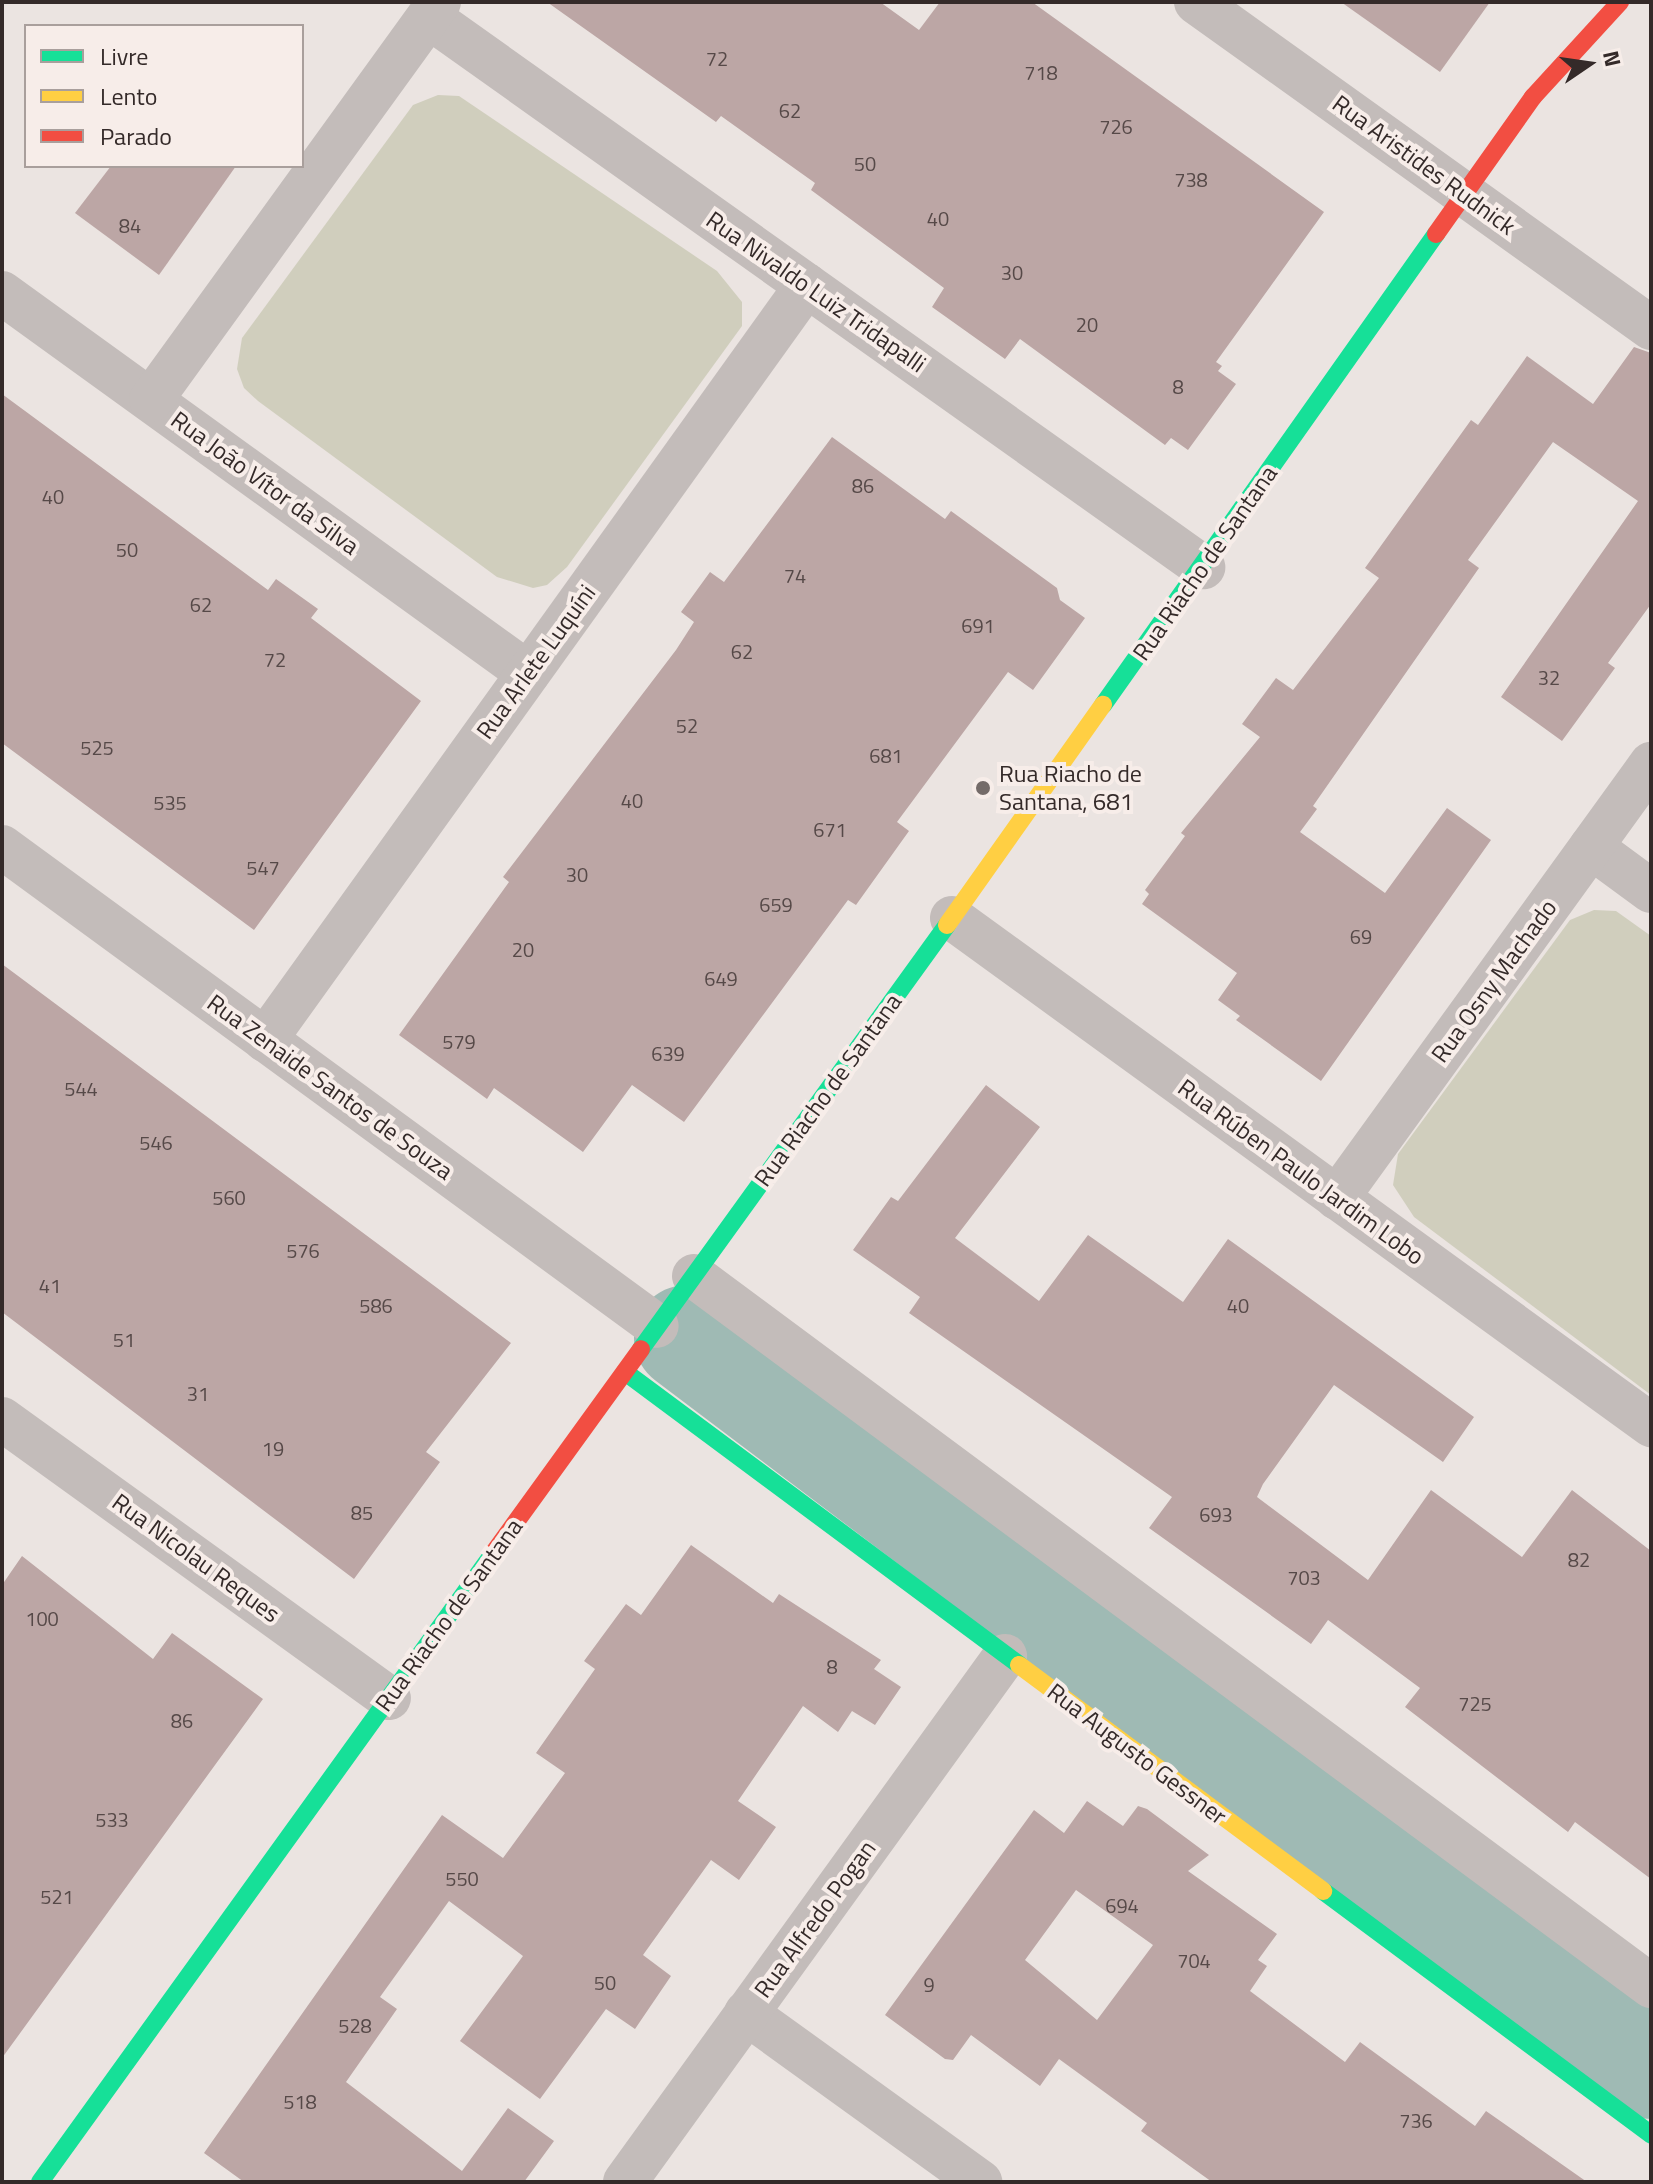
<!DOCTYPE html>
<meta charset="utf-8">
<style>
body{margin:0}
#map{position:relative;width:1653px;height:2184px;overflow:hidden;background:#ebe4e1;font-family:"Titillium Web",sans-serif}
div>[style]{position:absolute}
.green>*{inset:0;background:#d0cebd}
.river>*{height:106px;margin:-53px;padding:0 53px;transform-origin:53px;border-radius:53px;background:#9fbab4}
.building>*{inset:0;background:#bca6a5}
.street>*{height:44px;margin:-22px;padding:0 22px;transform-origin:22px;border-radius:22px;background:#c3bcba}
.fast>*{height:18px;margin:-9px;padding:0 9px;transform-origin:9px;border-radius:9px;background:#16e098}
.slow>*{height:18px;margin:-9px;padding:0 9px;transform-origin:9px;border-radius:9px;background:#ffcf43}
.jam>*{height:18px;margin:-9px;padding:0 9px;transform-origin:9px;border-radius:9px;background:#f24e42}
.dots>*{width:22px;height:22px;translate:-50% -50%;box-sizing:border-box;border:4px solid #f7ede9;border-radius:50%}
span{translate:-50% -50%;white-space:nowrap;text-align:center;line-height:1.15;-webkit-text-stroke:8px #f7ede9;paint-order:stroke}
.number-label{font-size:20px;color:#564948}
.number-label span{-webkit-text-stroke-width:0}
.street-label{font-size:24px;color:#342a29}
.poi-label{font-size:24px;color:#342a29}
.left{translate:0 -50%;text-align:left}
.frame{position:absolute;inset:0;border:4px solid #342a29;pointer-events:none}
.legend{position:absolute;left:24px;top:24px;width:280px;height:144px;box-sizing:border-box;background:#f7ede9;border:2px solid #a99f9c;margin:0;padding:10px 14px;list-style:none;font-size:24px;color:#342a29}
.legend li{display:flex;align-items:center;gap:16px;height:40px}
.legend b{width:40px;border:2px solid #a99f9c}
.north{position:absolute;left:1549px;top:24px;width:80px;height:80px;-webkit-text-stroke:6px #f7ede9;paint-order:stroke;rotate:77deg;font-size:22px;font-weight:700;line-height:32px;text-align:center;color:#342a29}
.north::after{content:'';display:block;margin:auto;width:28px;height:36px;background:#342a29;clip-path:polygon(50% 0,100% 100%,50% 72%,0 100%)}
</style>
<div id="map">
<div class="green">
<i style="clip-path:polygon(438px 95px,459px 96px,717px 271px,742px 302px,742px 326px,567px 567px,547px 585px,533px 588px,497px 577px,258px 401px,244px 388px,237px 369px,242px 338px,413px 105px)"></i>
<i style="clip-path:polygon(1594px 910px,1616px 911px,1651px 936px,1651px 1395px,1414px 1217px,1393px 1185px,1398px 1154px,1570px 920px)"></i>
</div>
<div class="river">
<i style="left:687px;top:1338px;width:1208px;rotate:37.06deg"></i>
</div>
<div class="building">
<i style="clip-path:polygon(547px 2px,880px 2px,919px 30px,940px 2px,1032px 2px,1324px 212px,1216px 362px,1222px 366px,1218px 371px,1236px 384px,1188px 450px,1171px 438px,1165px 445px,1020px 339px,1005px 359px,932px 307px,944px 288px,811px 190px,815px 183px,721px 116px,716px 122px)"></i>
<i style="clip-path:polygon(1341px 2px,1490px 2px,1440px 72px)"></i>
<i style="clip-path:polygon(111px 166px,236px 166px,159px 275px,75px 213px)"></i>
<i style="clip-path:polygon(1634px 347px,1651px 353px,1651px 604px,1608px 663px,1615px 668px,1562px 741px,1501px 697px,1638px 501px,1553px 442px,1468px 560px,1479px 568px,1313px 806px,1317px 809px,1300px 832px,1385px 893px,1447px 808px,1491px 840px,1321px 1081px,1236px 1020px,1240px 1016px,1218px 1000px,1237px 973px,1142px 904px,1149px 894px,1145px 890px,1185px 836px,1181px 833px,1260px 737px,1242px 724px,1276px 678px,1293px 690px,1379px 578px,1365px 568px,1471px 420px,1478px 425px,1527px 356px,1593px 404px)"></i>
<i style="clip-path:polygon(2px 394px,268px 590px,276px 579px,318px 609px,311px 618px,421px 701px,254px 930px,2px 743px)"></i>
<i style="clip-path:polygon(832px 437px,945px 519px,951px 511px,1057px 588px,1060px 600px,1085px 618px,1033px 690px,1008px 672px,897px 822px,909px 831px,856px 905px,848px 900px,684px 1122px,632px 1085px,583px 1152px,494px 1088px,487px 1099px,399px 1035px,509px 882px,503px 877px,676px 650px,694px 622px,681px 612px,710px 572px,724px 582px)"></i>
<i style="clip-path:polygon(2px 964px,511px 1343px,426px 1452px,440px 1462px,354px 1579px,2px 1312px)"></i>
<i style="clip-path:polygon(986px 1085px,1040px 1127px,955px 1238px,1039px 1301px,1088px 1235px,1183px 1302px,1228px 1239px,1474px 1417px,1443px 1462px,1334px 1385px,1263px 1484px,1257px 1497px,1368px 1580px,1431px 1490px,1522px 1557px,1572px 1490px,1651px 1551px,1651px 1879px,1575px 1822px,1568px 1832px,1405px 1707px,1420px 1688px,1328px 1620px,1311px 1644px,1149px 1528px,1172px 1497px,909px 1313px,920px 1297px,853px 1250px,891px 1197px,898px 1201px)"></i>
<i style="clip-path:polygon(691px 1545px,773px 1603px,779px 1594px,881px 1660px,874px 1669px,901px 1687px,875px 1725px,852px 1711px,838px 1732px,803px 1706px,738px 1801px,776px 1827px,739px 1880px,711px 1860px,643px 1955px,671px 1976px,635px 2029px,606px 2009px,540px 2099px,460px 2041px,523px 1956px,449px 1901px,380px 1997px,397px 2009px,346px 2082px,462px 2171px,508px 2108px,554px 2141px,524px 2182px,244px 2182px,204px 2153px,442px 1815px,503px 1858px,565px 1773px,536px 1753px,595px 1669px,584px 1661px,626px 1604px,641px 1615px)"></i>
<i style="clip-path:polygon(22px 1556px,153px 1659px,172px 1633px,263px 1699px,2px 2058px,2px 1585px)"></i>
<i style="clip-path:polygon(evenodd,1087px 1801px,1123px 1826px,1138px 1806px,1147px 1809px,1209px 1855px,1188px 1871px,1277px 1934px,1258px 1960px,1267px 1966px,1250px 1991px,1345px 2062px,1360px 2042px,1475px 2126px,1486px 2111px,1587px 2182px,1212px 2182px,1141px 2131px,1147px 2123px,1059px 2059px,1040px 2086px,971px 2035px,953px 2060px,945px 2059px,885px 2015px,1034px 1810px,1064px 1833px,1087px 1801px,1076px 1890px,1153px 1945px,1097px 2020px,1025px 1960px,1076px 1890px)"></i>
</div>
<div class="street">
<i style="left:1196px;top:2px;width:560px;rotate:35.62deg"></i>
<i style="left:429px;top:17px;width:950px;rotate:35.4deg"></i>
<i style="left:2px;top:293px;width:649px;rotate:35.85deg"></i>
<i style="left:151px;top:400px;width:491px;rotate:-54.1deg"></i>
<i style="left:2px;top:847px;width:811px;rotate:36.18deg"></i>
<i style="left:1591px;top:847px;width:74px;rotate:36.3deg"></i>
<i style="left:952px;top:918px;width:864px;rotate:35.95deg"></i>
<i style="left:265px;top:1040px;width:929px;rotate:-54.33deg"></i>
<i style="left:1337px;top:1198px;width:536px;rotate:-54.11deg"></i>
<i style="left:694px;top:1276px;width:1192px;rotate:36.57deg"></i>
<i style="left:2px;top:1419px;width:477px;rotate:35.8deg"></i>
<i style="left:746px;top:2013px;width:289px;rotate:35.8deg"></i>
<i style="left:625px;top:2182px;width:649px;rotate:-54.15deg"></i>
</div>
<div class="fast">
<i style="left:1103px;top:705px;width:577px;rotate:-54.74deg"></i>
<i style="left:641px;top:1349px;width:523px;rotate:-54.18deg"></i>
<i style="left:625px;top:1372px;width:491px;rotate:36.6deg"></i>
<i style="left:1323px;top:1891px;width:409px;rotate:36.6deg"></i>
<i style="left:40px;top:2182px;width:773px;rotate:-54.21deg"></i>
</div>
<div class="slow">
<i style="left:947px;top:925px;width:270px;rotate:-54.7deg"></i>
<i style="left:1019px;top:1665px;width:379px;rotate:36.6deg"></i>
</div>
<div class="jam">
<i style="left:1436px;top:234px;width:168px;rotate:-54.7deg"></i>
<i style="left:1533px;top:97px;width:129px;rotate:-47.5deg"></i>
<i style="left:492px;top:1555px;width:254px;rotate:-54.1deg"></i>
</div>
<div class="dots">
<i style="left:983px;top:788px;background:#746b69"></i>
</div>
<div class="number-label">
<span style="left:717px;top:58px">72</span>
<span style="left:1041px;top:72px">718</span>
<span style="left:790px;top:110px">62</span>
<span style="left:1116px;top:126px">726</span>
<span style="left:865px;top:163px">50</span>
<span style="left:1191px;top:179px">738</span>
<span style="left:938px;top:218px">40</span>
<span style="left:130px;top:225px">84</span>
<span style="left:1012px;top:272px">30</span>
<span style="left:1087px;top:324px">20</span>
<span style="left:1178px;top:386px">8</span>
<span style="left:863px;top:485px">86</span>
<span style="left:53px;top:496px">40</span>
<span style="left:127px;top:549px">50</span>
<span style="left:795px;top:575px">74</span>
<span style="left:201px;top:604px">62</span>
<span style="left:978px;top:625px">691</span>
<span style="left:742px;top:651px">62</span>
<span style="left:275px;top:659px">72</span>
<span style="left:1549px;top:677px">32</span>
<span style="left:687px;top:725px">52</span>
<span style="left:97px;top:747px">525</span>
<span style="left:886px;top:755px">681</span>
<span style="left:632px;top:800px">40</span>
<span style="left:170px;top:802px">535</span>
<span style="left:830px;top:829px">671</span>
<span style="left:263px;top:867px">547</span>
<span style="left:577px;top:874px">30</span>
<span style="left:776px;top:904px">659</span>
<span style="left:1361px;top:936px">69</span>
<span style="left:523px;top:949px">20</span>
<span style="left:721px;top:978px">649</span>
<span style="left:459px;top:1041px">579</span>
<span style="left:668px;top:1053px">639</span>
<span style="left:81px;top:1088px">544</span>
<span style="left:156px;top:1142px">546</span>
<span style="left:229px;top:1197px">560</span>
<span style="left:303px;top:1250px">576</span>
<span style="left:50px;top:1285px">41</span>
<span style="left:376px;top:1305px">586</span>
<span style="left:1238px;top:1305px">40</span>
<span style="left:124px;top:1339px">51</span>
<span style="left:198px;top:1393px">31</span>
<span style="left:273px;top:1448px">19</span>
<span style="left:362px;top:1512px">85</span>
<span style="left:1216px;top:1514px">693</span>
<span style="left:1579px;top:1559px">82</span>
<span style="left:1304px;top:1577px">703</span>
<span style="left:42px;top:1618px">100</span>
<span style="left:832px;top:1666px">8</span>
<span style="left:1475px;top:1703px">725</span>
<span style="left:182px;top:1720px">86</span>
<span style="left:112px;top:1819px">533</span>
<span style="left:462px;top:1878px">550</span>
<span style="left:57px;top:1896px">521</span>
<span style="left:1122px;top:1905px">694</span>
<span style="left:1194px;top:1960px">704</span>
<span style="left:605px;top:1982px">50</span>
<span style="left:929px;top:1984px">9</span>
<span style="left:355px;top:2025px">528</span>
<span style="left:300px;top:2101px">518</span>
<span style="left:1416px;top:2120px">736</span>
</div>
<div class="street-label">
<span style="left:1424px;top:165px;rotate:36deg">Rua Aristides Rudnick</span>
<span style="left:816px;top:292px;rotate:35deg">Rua Nivaldo Luiz Tridapalli</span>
<span style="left:265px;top:483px;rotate:36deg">Rua João Vítor da Silva</span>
<span style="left:1205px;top:563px;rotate:-55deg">Rua Riacho de Santana</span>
<span style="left:536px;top:662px;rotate:-54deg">Rua Arlete Luquíni</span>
<span style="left:1494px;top:981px;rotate:-54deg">Rua Osny Machado</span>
<span style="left:330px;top:1087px;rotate:36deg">Rua Zenaide Santos de Souza</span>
<span style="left:828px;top:1090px;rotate:-54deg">Rua Riacho de Santana</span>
<span style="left:1301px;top:1172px;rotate:36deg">Rua Rúben Paulo Jardim Lobo</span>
<span style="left:196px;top:1558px;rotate:36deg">Rua Nicolau Reques</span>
<span style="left:449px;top:1615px;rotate:-54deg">Rua Riacho de Santana</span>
<span style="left:1137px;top:1754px;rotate:37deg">Rua Augusto Gessner</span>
<span style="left:815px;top:1919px;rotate:-54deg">Rua Alfredo Pogan</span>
</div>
<div class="poi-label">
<span class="left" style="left:999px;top:788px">Rua Riacho de<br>Santana, 681</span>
</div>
<div class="frame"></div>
<ul class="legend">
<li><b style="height:10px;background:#16e098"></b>Livre</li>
<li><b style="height:10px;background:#ffcf43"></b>Lento</li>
<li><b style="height:10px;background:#f24e42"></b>Parado</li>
</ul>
<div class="north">N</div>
</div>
